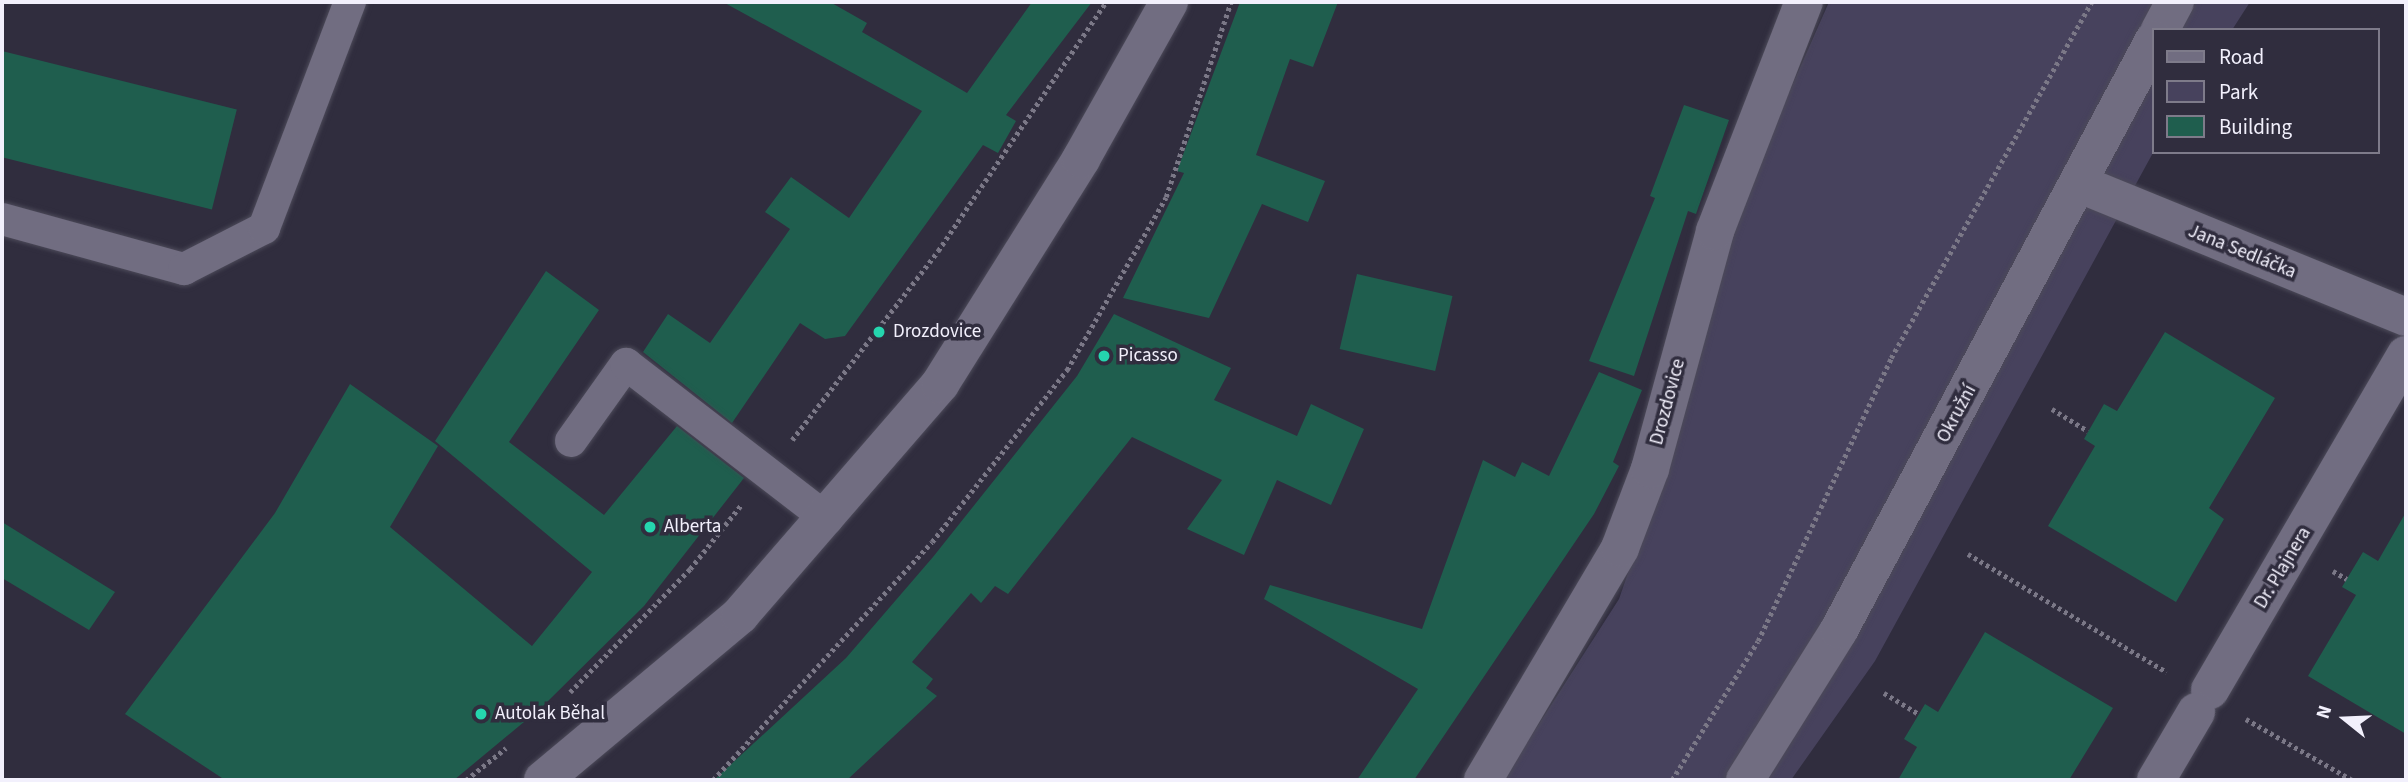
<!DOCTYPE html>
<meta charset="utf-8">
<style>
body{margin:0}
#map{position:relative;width:2408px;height:782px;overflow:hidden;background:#302d3e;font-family:"Source Sans 3",sans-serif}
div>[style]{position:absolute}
.green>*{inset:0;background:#47425d}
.building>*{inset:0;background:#1f5e4e;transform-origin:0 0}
.path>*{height:4.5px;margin-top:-2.25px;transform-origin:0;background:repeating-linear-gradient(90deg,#7b7887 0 3.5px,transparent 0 7px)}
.roads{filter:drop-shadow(0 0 2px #4c4a59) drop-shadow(0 0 2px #4c4a59)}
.lane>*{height:32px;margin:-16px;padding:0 16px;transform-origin:16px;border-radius:16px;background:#716d81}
.street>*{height:38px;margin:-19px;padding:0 19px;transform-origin:19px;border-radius:19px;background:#716d81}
.secondary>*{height:38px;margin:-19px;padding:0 19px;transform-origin:19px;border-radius:19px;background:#716d81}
.dots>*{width:19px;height:19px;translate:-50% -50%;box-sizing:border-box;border:4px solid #302d3e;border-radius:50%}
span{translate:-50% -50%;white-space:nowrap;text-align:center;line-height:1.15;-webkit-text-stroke:7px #302d3e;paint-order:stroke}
.street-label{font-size:19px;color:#f2f0fc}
.poi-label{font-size:19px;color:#f2f0fc}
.left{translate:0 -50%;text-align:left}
.frame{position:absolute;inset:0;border:4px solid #f2f0fc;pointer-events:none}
.legend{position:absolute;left:2152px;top:28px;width:228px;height:126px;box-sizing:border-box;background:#302d3e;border:2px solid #7e7b8a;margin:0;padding:9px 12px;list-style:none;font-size:21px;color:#f2f0fc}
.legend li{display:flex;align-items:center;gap:14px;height:35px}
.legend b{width:35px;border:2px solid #7e7b8a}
.north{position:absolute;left:2310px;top:684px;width:70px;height:70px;-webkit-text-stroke:5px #302d3e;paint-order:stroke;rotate:288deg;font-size:19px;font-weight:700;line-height:28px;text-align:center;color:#f2f0fc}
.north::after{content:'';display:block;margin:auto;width:24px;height:32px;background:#f2f0fc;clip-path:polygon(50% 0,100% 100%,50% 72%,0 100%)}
</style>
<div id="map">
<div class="green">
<i style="clip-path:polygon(1829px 2px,2250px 2px,2232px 30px,2154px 30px,2154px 151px,1875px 661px,1791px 780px,1503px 780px,1619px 599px,1681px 419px,1737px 210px)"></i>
</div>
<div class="building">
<i style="clip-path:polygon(723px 2px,830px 2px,867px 23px,862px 32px,967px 93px,1032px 2px,1092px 2px,1006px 115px,1016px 121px,998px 153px,983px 145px,845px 336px,825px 339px,800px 323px,732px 423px,643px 352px,668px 314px,710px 343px,790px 229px,765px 212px,791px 177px,849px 218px,922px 111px)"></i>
<i style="clip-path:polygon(1240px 2px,1338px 2px,1313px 67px,1290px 59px,1256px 155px,1325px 181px,1308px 222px,1262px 204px,1209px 318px,1123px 298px,1184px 173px,1177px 171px)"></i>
<i style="left:2px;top:51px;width:242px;height:103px;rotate:14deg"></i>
<i style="clip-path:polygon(1684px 105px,1729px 120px,1696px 214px,1688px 211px,1634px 376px,1589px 361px,1655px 198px,1650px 196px)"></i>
<i style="clip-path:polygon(546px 271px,599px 310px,509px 442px,604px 515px,677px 426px,744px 478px,644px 606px,542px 707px,454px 780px,225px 780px,125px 714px,275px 513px,350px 384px,438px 446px,390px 527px,532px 646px,592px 572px,435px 441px)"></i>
<i style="left:1357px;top:274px;width:98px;height:77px;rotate:13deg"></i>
<i style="clip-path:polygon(1114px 314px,1231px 368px,1214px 400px,1297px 436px,1311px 404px,1364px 429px,1331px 505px,1277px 480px,1244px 555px,1187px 529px,1222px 480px,1132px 437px,1008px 594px,995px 586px,981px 603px,971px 593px,912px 662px,933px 679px,926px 688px,937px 696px,847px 780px,714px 780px,846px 658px,933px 557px,1077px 376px)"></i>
<i style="clip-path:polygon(2165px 332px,2275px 398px,2209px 508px,2224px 519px,2176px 602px,2048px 526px,2095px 446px,2084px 439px,2104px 404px,2117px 411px)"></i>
<i style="clip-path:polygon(1599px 372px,1642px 390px,1613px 462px,1619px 466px,1594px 514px,1414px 780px,1357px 780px,1418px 689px,1264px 599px,1270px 585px,1422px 629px,1483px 460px,1515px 477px,1522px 462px,1549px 476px)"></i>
<i style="clip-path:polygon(2406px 512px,2406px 734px,2308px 676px,2356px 595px,2342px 587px,2363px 552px,2378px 561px)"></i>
<i style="clip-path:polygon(2px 522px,115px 592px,89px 630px,2px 578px)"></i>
<i style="clip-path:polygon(1985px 632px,2113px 708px,2069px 780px,1898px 780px,1917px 747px,1904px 739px,1925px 704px,1938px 712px)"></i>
</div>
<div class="path">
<i style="left:2052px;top:409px;width:42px;rotate:31.4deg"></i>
<i style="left:792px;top:440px;width:239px;rotate:-52.3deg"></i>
<i style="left:938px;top:251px;width:300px;rotate:-56deg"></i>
<i style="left:1968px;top:554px;width:231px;rotate:30.7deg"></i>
<i style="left:2333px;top:571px;width:16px;rotate:30deg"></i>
<i style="left:570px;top:692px;width:172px;rotate:-45.7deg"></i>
<i style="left:690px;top:569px;width:82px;rotate:-51.4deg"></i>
<i style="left:1884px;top:693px;width:41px;rotate:31deg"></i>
<i style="left:2246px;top:719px;width:122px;rotate:29.9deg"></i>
<i style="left:466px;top:780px;width:51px;rotate:-38.7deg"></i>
<i style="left:713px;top:780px;width:323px;rotate:-47.4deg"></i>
<i style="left:932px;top:542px;width:219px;rotate:-51.9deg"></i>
<i style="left:1067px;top:370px;width:199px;rotate:-60.2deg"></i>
<i style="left:1166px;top:197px;width:206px;rotate:-71.6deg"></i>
<i style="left:1672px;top:780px;width:163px;rotate:-58.3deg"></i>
<i style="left:1758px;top:641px;width:313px;rotate:-64.8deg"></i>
<i style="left:1891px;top:358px;width:409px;rotate:-60.6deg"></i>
</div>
<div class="roads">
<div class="lane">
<i style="left:2px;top:219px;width:189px;rotate:15.4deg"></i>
<i style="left:184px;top:269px;width:90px;rotate:-27.1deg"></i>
<i style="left:264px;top:228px;width:242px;rotate:-69.2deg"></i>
<i style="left:571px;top:441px;width:95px;rotate:-54.5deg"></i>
<i style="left:626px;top:364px;width:254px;rotate:37.6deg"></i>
</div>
<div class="street">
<i style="left:2080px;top:184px;width:352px;rotate:22.2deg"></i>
<i style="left:2210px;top:690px;width:388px;rotate:-59.7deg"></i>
<i style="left:543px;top:780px;width:257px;rotate:-39.9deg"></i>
<i style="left:740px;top:615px;width:306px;rotate:-49.1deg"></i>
<i style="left:940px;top:384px;width:266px;rotate:-57.9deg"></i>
<i style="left:1081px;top:159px;width:180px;rotate:-60.7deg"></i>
<i style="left:1483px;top:780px;width:269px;rotate:-59.4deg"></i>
<i style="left:1620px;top:548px;width:85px;rotate:-69.2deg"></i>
<i style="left:1650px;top:469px;width:247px;rotate:-74.7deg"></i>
<i style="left:1715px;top:231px;width:246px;rotate:-68.8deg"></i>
<i style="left:2156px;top:780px;width:79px;rotate:-59.5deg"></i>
</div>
<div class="secondary">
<i style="left:2160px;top:30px;width:32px;rotate:-62deg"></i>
<i style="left:1745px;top:780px;width:177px;rotate:-57.9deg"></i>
<i style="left:1839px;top:630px;width:669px;rotate:-61.9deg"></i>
</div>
</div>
<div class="dots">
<i style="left:879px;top:332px;background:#25d5ae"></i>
<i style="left:1104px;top:356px;background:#25d5ae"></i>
<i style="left:650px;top:527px;background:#25d5ae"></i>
<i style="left:481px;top:714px;background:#25d5ae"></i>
</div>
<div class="street-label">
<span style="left:2242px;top:252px;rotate:22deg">Jana Sedláčka</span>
<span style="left:1668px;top:402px;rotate:-75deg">Drozdovice</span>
<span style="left:1957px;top:414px;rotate:-62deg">Okružní</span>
<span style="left:2283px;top:568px;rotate:-59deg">Dr. Plajnera</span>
</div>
<div class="poi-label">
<span class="left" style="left:893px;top:332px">Drozdovice</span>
<span class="left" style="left:1118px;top:356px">Picasso</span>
<span class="left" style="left:664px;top:527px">Alberta</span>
<span class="left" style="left:495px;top:714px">Autolak Běhal</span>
</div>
<div class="frame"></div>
<ul class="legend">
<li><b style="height:9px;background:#716d81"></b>Road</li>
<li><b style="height:19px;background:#47425d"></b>Park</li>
<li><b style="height:19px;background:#1f5e4e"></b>Building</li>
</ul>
<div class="north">N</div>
</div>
